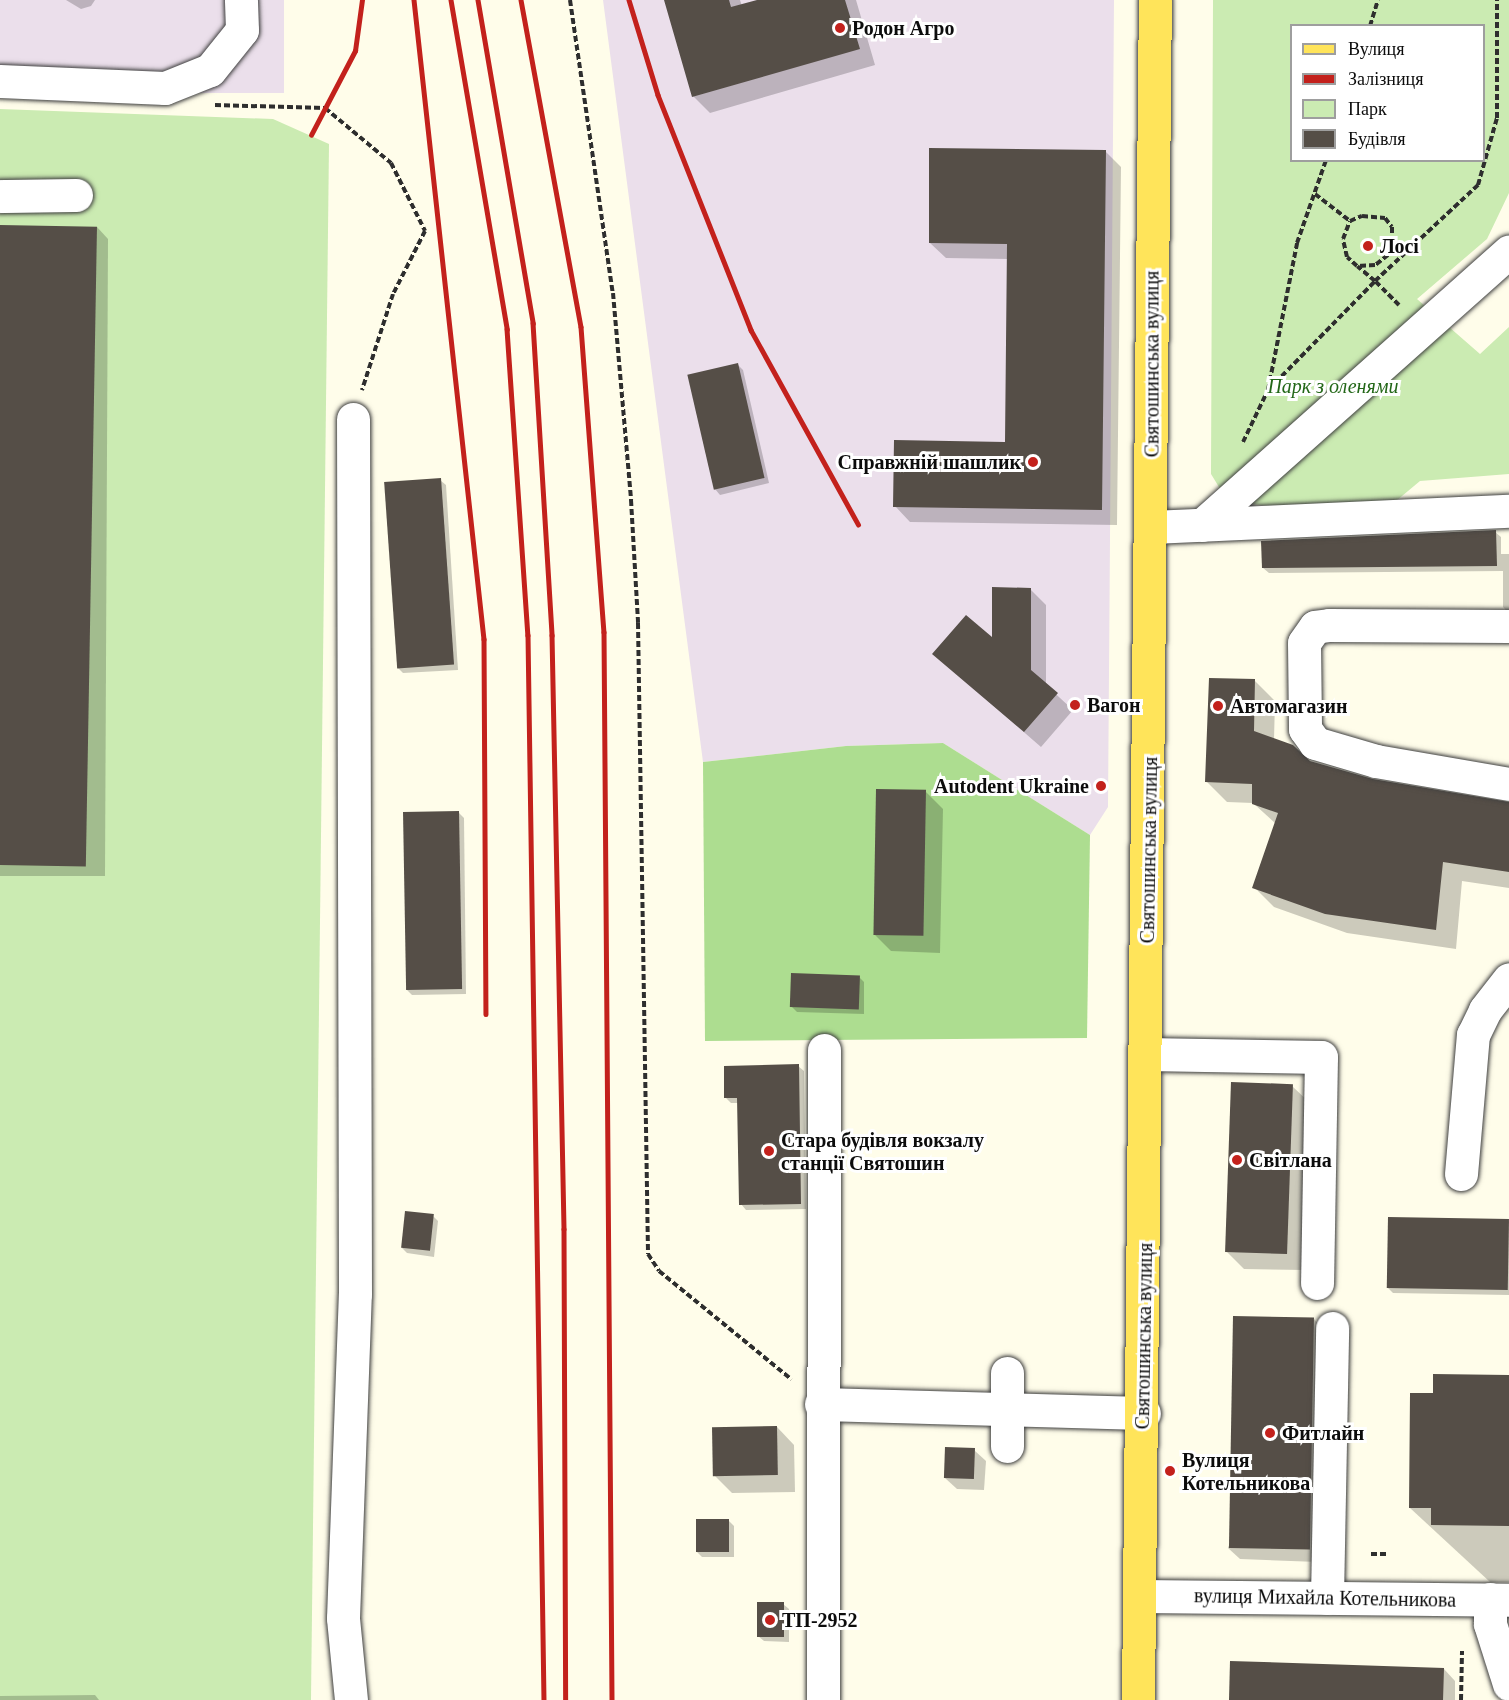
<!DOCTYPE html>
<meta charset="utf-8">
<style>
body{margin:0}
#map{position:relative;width:1509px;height:1700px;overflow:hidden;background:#fffdea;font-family:"Times New Roman",serif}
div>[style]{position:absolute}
.industrial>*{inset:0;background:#ebdfeb;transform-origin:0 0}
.green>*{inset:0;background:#cbebb2}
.forest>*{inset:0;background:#addd90}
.shadow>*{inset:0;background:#0003}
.building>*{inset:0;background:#554e47;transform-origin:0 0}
.path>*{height:4px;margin-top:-2px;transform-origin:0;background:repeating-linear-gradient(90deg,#2e2e2e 0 6px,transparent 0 9px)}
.roads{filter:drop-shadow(0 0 2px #3f3f3f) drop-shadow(0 0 2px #3f3f3f)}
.minor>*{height:33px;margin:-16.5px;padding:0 16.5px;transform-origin:16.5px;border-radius:16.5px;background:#fff}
.major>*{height:33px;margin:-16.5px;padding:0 16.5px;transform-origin:16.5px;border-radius:16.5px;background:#ffe45a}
.rail>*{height:4.5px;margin:-2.25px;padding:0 2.25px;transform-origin:2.25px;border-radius:2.25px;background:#c3211c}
.dots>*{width:16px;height:16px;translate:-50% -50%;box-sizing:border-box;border:3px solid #fff;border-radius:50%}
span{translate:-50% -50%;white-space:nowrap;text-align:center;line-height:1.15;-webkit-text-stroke:6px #fff;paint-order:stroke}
.poi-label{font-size:20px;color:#0c0c0c;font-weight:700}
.left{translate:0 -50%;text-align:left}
.right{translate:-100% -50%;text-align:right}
.street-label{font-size:20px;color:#0c0c0c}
.park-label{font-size:20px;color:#236718;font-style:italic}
.legend{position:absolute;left:1290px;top:24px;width:195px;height:138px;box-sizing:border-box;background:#fff;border:2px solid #9e9e9e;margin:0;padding:8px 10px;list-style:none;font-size:18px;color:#0c0c0c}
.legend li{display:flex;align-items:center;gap:12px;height:30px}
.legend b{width:30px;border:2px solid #9e9e9e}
</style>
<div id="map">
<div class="industrial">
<i style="left:0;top:0;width:284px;height:93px"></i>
<i style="clip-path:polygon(603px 0,1114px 0,1108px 807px,1090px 835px,943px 743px,846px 746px,703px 762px)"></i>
</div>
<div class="green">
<i style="clip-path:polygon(evenodd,1213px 0,1509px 0,1509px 193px,1487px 239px,1417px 299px,1480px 354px,1509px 327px,1509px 474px,1420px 481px,1390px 506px,1283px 508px,1244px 503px,1222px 492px,1211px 474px,1213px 0,1292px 26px,1484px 26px,1484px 160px,1292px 160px,1292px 26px)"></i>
<i style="clip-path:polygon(0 109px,273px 119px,329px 144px,311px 1700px,0 1700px)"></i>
</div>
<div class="forest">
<i style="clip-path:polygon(943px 743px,1090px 835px,1087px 1038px,705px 1041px,703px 762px,846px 746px)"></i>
</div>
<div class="shadow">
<i style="clip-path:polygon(66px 0,95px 0,91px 6px,81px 9px)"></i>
<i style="clip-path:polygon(665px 0,740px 0,742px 6px,762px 0,856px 0,875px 65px,710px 113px,693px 96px)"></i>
<i style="clip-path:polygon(1105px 151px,1121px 167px,1117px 525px,910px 522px,895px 506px,1006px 443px,1008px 259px,946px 258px,930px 243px)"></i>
<i style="clip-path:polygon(0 227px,97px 227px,108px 239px,105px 876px,0 876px)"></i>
<i style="clip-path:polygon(737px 364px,743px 370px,769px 483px,720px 495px,715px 489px)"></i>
<i style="clip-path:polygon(440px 480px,446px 485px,458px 670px,403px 673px,398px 668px)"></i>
<i style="clip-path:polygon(1495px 532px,1501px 537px,1501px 554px,1509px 554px,1509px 613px,1503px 607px,1503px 571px,1269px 573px,1263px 568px)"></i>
<i style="clip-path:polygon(1030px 589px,1046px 605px,1046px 685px,1073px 710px,1041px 747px,934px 654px,994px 640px)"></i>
<i style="clip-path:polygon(1255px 681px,1275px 701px,1274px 740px,1309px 762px,1372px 781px,1509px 802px,1509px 888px,1462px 881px,1456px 949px,1347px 933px,1274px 907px,1254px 887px,1276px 824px,1253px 803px,1227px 802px,1207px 782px)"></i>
<i style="clip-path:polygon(926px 792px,943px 809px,940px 953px,891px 951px,874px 934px)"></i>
<i style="clip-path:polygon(459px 813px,464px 818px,466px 994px,412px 995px,406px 989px)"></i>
<i style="clip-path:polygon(859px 977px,864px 982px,864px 1014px,797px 1012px,792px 1007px)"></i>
<i style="clip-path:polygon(798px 1066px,804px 1071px,806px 1209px,746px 1210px,741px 1204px,739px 1103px,731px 1103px,726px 1098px)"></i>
<i style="clip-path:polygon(1292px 1086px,1310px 1103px,1304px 1270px,1244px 1269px,1227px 1252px)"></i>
<i style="clip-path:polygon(433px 1216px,438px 1221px,434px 1257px,407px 1253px,402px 1248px)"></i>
<i style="clip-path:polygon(1509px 1221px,1509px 1295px,1393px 1293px,1388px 1288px)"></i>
<i style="clip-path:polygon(1314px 1319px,1325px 1331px,1318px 1562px,1240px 1559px,1228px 1548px)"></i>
<i style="clip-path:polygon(1509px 1376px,1509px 1582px,1490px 1582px,1410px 1508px,1434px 1395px)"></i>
<i style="clip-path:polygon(777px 1427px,794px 1445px,795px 1492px,732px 1493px,714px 1475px)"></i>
<i style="clip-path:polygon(974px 1450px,986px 1461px,984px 1490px,957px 1489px,945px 1478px)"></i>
<i style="clip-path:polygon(729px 1521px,734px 1526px,734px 1557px,702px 1557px,697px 1552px)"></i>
<i style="clip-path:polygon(783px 1604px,789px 1609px,789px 1642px,764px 1641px,758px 1636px)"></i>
<i style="clip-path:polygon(1444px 1669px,1455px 1681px,1455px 1700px,1230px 1700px)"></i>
<i style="clip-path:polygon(95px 1695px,99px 1700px,0 1700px,0 1696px)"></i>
</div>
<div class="building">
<i style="clip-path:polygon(664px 0,729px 0,731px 7px,757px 0,845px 0,860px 49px,692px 97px)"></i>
<i style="clip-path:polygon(929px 148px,1106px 150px,1102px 510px,893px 507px,894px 440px,1005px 442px,1007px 244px,929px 243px)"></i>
<i style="left:0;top:225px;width:97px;height:640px;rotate:1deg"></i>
<i style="left:738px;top:363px;width:118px;height:52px;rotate:77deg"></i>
<i style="left:441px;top:478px;width:187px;height:57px;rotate:86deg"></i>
<i style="clip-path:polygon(1496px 530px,1497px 566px,1262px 568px,1261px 541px)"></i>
<i style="clip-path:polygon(992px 587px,1031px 588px,1031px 670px,1058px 693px,1024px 732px,932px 654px,966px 615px,992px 637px)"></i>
<i style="clip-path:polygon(1209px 678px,1255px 679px,1254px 731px,1293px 745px,1310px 761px,1373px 779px,1509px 802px,1509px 872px,1443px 862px,1436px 930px,1325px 914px,1252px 888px,1278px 813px,1252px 804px,1252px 784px,1205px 782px)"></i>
<i style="left:876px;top:789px;width:50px;height:146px;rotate:1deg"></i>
<i style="left:459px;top:811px;width:178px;height:56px;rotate:89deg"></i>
<i style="left:791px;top:973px;width:69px;height:34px;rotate:2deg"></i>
<i style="clip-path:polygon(799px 1064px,801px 1204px,739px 1205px,737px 1098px,724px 1098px,724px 1066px)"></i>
<i style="left:1231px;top:1082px;width:62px;height:170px;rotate:2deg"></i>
<i style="left:405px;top:1211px;width:29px;height:37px;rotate:6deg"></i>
<i style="left:1388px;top:1217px;width:121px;height:71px;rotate:1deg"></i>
<i style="left:1233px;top:1316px;width:81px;height:232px;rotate:1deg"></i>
<i style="clip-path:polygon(1433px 1374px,1509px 1375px,1509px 1526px,1431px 1525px,1431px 1508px,1409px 1508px,1410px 1393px,1433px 1393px)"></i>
<i style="left:777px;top:1426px;width:49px;height:65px;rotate:89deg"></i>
<i style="left:945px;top:1447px;width:30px;height:31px;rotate:2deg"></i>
<i style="left:696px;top:1519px;width:33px;height:33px"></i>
<i style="left:757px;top:1602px;width:27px;height:35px"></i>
<i style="clip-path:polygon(1230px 1661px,1444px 1668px,1443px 1700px,1229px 1700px)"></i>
</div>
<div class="path">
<i style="left:570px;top:0;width:296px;rotate:81.7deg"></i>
<i style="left:613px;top:293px;width:208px;rotate:85deg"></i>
<i style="left:631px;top:500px;width:123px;rotate:86.7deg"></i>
<i style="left:638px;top:623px;width:631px;rotate:89.09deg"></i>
<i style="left:648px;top:1254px;width:20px;rotate:57deg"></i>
<i style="left:659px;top:1271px;width:171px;rotate:39.3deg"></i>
<i style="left:1370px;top:26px;width:27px;rotate:-73deg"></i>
<i style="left:215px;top:105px;width:110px;rotate:1.6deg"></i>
<i style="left:325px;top:108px;width:86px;rotate:39.8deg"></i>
<i style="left:391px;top:163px;width:76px;rotate:63.4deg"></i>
<i style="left:425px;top:231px;width:71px;rotate:116.9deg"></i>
<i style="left:393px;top:294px;width:101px;rotate:107.9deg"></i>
<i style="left:1315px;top:194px;width:44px;rotate:37.6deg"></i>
<i style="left:1392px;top:243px;width:17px;rotate:13deg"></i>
<i style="left:1399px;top:305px;width:34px;rotate:-135deg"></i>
<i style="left:1375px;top:281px;width:141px;rotate:-43deg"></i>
<i style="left:1478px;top:185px;width:70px;rotate:-74.2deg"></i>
<i style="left:1497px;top:118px;width:118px;rotate:-90deg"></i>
<i style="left:1269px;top:389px;width:151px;rotate:-45.5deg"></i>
<i style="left:1375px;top:281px;width:23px;rotate:-140deg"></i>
<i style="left:1357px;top:266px;width:13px;rotate:-138deg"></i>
<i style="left:1347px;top:257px;width:18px;rotate:-103deg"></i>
<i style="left:1343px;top:239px;width:19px;rotate:-69deg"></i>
<i style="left:1350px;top:221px;width:13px;rotate:-23deg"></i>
<i style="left:1362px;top:216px;width:23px;rotate:5deg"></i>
<i style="left:1385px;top:218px;width:11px;rotate:52deg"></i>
<i style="left:1392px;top:227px;width:16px;rotate:90deg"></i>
<i style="left:1392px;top:243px;width:13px;rotate:108deg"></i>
<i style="left:1388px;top:255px;width:16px;rotate:142deg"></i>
<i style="left:1375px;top:265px;width:18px;rotate:177deg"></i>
<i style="left:1243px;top:442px;width:58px;rotate:-64.3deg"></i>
<i style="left:1268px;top:390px;width:150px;rotate:-78.8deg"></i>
<i style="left:1297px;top:243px;width:88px;rotate:-70.7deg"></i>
<i style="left:1371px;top:1554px;width:16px"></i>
<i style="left:1461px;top:1700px;width:49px;rotate:-88.8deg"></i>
</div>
<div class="roads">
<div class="minor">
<i style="left:0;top:81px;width:165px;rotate:2.4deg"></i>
<i style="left:165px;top:88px;width:48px;rotate:-21.8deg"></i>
<i style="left:210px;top:70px;width:51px;rotate:-51.3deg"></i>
<i style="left:242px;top:30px;width:30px;rotate:-92deg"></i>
<i style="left:0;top:196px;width:76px;rotate:-0.8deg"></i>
<i style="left:1202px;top:525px;width:411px;rotate:-41.7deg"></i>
<i style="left:1152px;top:527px;width:357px;rotate:-2.6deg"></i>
<i style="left:1509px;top:626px;width:180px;rotate:-179.7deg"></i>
<i style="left:1329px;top:625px;width:14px;rotate:172deg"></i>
<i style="left:1315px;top:627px;width:19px;rotate:125deg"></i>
<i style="left:1304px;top:643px;width:86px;rotate:89.3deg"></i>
<i style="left:1305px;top:729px;width:17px;rotate:54deg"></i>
<i style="left:1315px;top:743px;width:64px;rotate:16.4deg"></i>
<i style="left:1376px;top:761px;width:135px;rotate:9.8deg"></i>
<i style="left:1147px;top:1054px;width:174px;rotate:1deg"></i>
<i style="left:1321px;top:1057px;width:226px;rotate:91deg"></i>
<i style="left:1461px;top:1174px;width:140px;rotate:-85.1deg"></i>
<i style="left:1473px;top:1035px;width:28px;rotate:-64deg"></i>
<i style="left:1485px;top:1010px;width:39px;rotate:-52deg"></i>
<i style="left:821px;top:1404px;width:323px;rotate:1.6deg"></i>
<i style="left:1007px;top:1446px;width:73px;rotate:-90deg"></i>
<i style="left:1140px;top:1596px;width:369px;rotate:0.6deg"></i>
<i style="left:1327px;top:1598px;width:270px;rotate:-88.9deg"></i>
<i style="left:1490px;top:1599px;width:25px;rotate:90deg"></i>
<i style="left:1490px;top:1624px;width:63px;rotate:72.4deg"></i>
<i style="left:351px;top:1700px;width:82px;rotate:-95.6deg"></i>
<i style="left:343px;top:1618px;width:324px;rotate:-87.9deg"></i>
<i style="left:355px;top:1294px;width:875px;rotate:-90.13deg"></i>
<i style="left:823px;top:1700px;width:650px;rotate:-89.91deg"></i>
</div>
<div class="major">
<i style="left:1138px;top:1700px;width:1700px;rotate:-89.43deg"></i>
</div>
</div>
<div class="rail">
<i style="left:414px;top:0;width:643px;rotate:83.75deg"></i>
<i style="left:484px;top:639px;width:375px;rotate:89.7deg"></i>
<i style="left:451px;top:0;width:334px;rotate:80.3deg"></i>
<i style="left:507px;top:329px;width:307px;rotate:86.1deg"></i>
<i style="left:528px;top:635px;width:1065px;rotate:89.14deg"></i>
<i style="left:478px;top:0;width:328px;rotate:80.3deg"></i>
<i style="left:533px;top:323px;width:313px;rotate:86.5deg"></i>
<i style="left:552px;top:635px;width:594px;rotate:88.84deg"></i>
<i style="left:564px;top:1229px;width:471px;rotate:89.8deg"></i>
<i style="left:521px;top:0;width:332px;rotate:79.6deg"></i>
<i style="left:581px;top:327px;width:306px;rotate:85.7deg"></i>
<i style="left:604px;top:632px;width:1068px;rotate:89.57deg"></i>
<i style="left:629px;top:0;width:99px;rotate:73deg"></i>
<i style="left:658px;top:95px;width:253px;rotate:68.4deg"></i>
<i style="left:751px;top:330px;width:222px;rotate:61.1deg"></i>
<i style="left:311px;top:135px;width:95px;rotate:-62.4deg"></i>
<i style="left:355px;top:51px;width:51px;rotate:-82.2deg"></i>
</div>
<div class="dots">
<i style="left:840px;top:28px;background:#c3211c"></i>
<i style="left:1368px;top:246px;background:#c3211c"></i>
<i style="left:1033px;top:462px;background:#c3211c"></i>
<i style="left:1075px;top:705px;background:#c3211c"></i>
<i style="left:1218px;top:706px;background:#c3211c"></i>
<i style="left:1101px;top:786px;background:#c3211c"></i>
<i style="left:769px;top:1151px;background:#c3211c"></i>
<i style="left:1237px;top:1160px;background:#c3211c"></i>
<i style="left:1270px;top:1433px;background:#c3211c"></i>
<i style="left:1170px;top:1471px;background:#c3211c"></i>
<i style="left:770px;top:1620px;background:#c3211c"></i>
</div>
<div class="poi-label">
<span class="left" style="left:852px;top:28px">Родон Агро</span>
<span class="left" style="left:1380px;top:246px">Лосі</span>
<span class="right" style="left:1021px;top:462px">Справжній шашлик</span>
<span class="left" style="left:1087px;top:705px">Вагон</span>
<span class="left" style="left:1230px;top:706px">Автомагазин</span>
<span class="right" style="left:1089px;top:786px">Autodent Ukraine</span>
<span class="left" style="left:781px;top:1152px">Стара будівля вокзалу<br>станції Святошин</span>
<span class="left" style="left:1249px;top:1160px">Світлана</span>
<span class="left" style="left:1282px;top:1433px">Фитлайн</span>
<span class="left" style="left:1182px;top:1472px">Вулиця<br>Котельникова</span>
<span class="left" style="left:782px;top:1620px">ТП-2952</span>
</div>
<div class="street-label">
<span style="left:1152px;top:364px;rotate:-90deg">Святошинська вулиця</span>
<span style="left:1149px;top:850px;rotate:-89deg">Святошинська вулиця</span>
<span style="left:1144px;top:1336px;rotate:-89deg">Святошинська вулиця</span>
<span style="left:1325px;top:1598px;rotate:1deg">вулиця Михайла Котельникова</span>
</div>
<div class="park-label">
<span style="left:1333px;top:386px">Парк з оленями</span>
</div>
<ul class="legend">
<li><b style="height:8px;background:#ffe45a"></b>Вулиця</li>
<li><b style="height:8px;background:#c3211c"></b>Залізниця</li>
<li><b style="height:16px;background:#cbebb2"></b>Парк</li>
<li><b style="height:16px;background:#554e47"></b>Будівля</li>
</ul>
</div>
